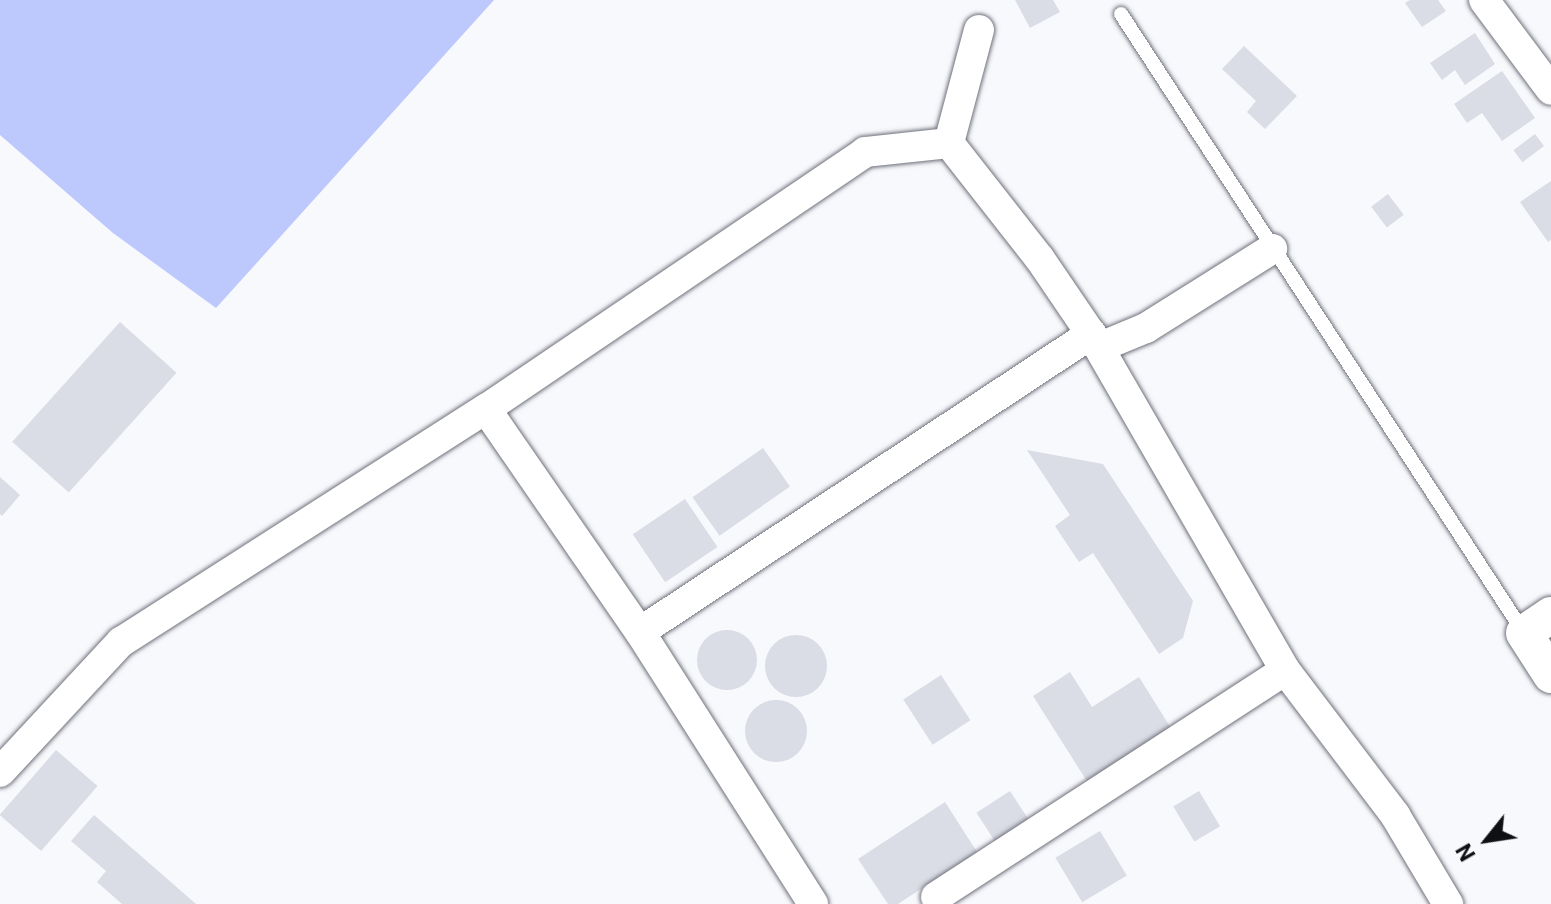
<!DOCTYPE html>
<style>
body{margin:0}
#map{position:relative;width:1551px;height:904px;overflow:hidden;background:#f8f9fd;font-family:Roboto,sans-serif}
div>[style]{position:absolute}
.green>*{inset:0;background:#bdc8fc}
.building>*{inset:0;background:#dadce6;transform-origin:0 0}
.round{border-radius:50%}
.roads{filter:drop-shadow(0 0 2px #6f717a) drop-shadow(0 0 2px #6f717a)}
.service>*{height:14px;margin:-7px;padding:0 7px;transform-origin:7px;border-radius:7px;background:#fff}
.minor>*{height:30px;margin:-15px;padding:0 15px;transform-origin:15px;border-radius:15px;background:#fff}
.tertiary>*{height:36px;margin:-18px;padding:0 18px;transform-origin:18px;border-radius:18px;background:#fff}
span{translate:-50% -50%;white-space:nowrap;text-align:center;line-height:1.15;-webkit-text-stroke:6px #f8f9fd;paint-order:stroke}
.north{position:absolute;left:1447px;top:800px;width:80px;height:80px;-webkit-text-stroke:6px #f8f9fd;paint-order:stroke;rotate:240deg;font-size:22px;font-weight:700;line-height:32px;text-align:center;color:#0f1013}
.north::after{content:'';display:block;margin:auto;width:28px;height:36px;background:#0f1013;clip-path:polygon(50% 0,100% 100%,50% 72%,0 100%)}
</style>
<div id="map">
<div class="green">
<i style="clip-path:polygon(0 0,494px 0,216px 308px,113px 233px,0 135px)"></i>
</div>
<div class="building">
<i style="clip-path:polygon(1015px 0,1053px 0,1060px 12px,1030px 28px)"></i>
<i style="clip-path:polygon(1410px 0,1438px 0,1446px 11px,1422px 27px,1405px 3px)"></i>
<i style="clip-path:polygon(1475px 33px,1495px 64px,1465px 85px,1455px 70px,1442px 80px,1430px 63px)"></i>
<i style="clip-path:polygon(1244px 46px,1297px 96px,1265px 129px,1247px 112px,1256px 101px,1222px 69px)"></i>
<i style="clip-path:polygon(1502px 71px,1535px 118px,1502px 141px,1482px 113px,1467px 123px,1454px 104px)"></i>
<i style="left:1535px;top:134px;width:15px;height:27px;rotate:53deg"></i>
<i style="clip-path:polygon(1551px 181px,1551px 240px,1548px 242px,1520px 202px)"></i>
<i style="left:1388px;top:194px;width:26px;height:21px;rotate:53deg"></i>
<i style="left:120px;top:322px;width:76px;height:161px;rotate:42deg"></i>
<i style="left:763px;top:448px;width:47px;height:86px;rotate:55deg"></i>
<i style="clip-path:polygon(1027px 450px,1103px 464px,1193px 601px,1183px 638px,1159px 654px,1093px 553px,1079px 562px,1055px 526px,1070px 515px)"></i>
<i style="clip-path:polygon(0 477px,20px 495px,2px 516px,0 514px)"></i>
<i style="left:685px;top:499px;width:58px;height:63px;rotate:56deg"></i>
<i class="round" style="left:697px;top:630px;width:60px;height:60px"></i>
<i class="round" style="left:765px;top:635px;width:62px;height:62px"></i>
<i style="clip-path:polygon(1070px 672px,1092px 707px,1139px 677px,1174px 733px,1090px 786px,1033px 696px)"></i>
<i style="left:941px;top:675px;width:54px;height:45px;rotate:57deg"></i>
<i class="round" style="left:745px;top:700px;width:62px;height:62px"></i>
<i style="left:56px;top:750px;width:55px;height:86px;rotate:41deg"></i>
<i style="left:1010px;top:791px;width:38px;height:40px;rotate:57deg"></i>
<i style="left:1199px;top:791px;width:41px;height:30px;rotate:59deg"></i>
<i style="clip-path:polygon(945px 802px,977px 852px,898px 904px,888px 904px,858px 859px)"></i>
<i style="clip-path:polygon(94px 815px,196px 904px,122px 904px,97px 882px,106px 871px,71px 841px)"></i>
<i style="left:1100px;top:831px;width:52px;height:52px;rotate:59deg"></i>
</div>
<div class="roads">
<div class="service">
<i style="left:1121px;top:14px;width:739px;rotate:56.93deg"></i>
</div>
<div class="minor">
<i style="left:1484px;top:0;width:112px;rotate:53.3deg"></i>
<i style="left:979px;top:30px;width:117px;rotate:104.9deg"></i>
<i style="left:949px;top:143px;width:147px;rotate:51.9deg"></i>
<i style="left:1040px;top:259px;width:91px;rotate:55.8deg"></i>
<i style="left:1091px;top:334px;width:388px;rotate:60deg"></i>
<i style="left:1285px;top:670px;width:182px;rotate:52.8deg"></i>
<i style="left:1395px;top:815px;width:104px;rotate:59.2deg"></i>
<i style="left:1100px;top:347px;width:50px;rotate:-22.4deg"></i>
<i style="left:1146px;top:328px;width:149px;rotate:-32.1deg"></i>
<i style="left:486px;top:409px;width:271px;rotate:55.4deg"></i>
<i style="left:640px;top:632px;width:322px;rotate:57.5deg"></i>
<i style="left:640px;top:632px;width:541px;rotate:-33.45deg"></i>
<i style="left:0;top:772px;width:178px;rotate:-47.1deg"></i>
<i style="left:121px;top:642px;width:433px;rotate:-32.6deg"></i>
<i style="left:486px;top:409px;width:458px;rotate:-34.1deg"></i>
<i style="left:865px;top:152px;width:84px;rotate:-6.1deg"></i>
<i style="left:936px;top:897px;width:416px;rotate:-33deg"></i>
</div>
<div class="tertiary">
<i style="left:1551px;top:615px;width:32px;rotate:146deg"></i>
<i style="left:1524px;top:633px;width:50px;rotate:57.3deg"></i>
</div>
</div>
<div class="north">N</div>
</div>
